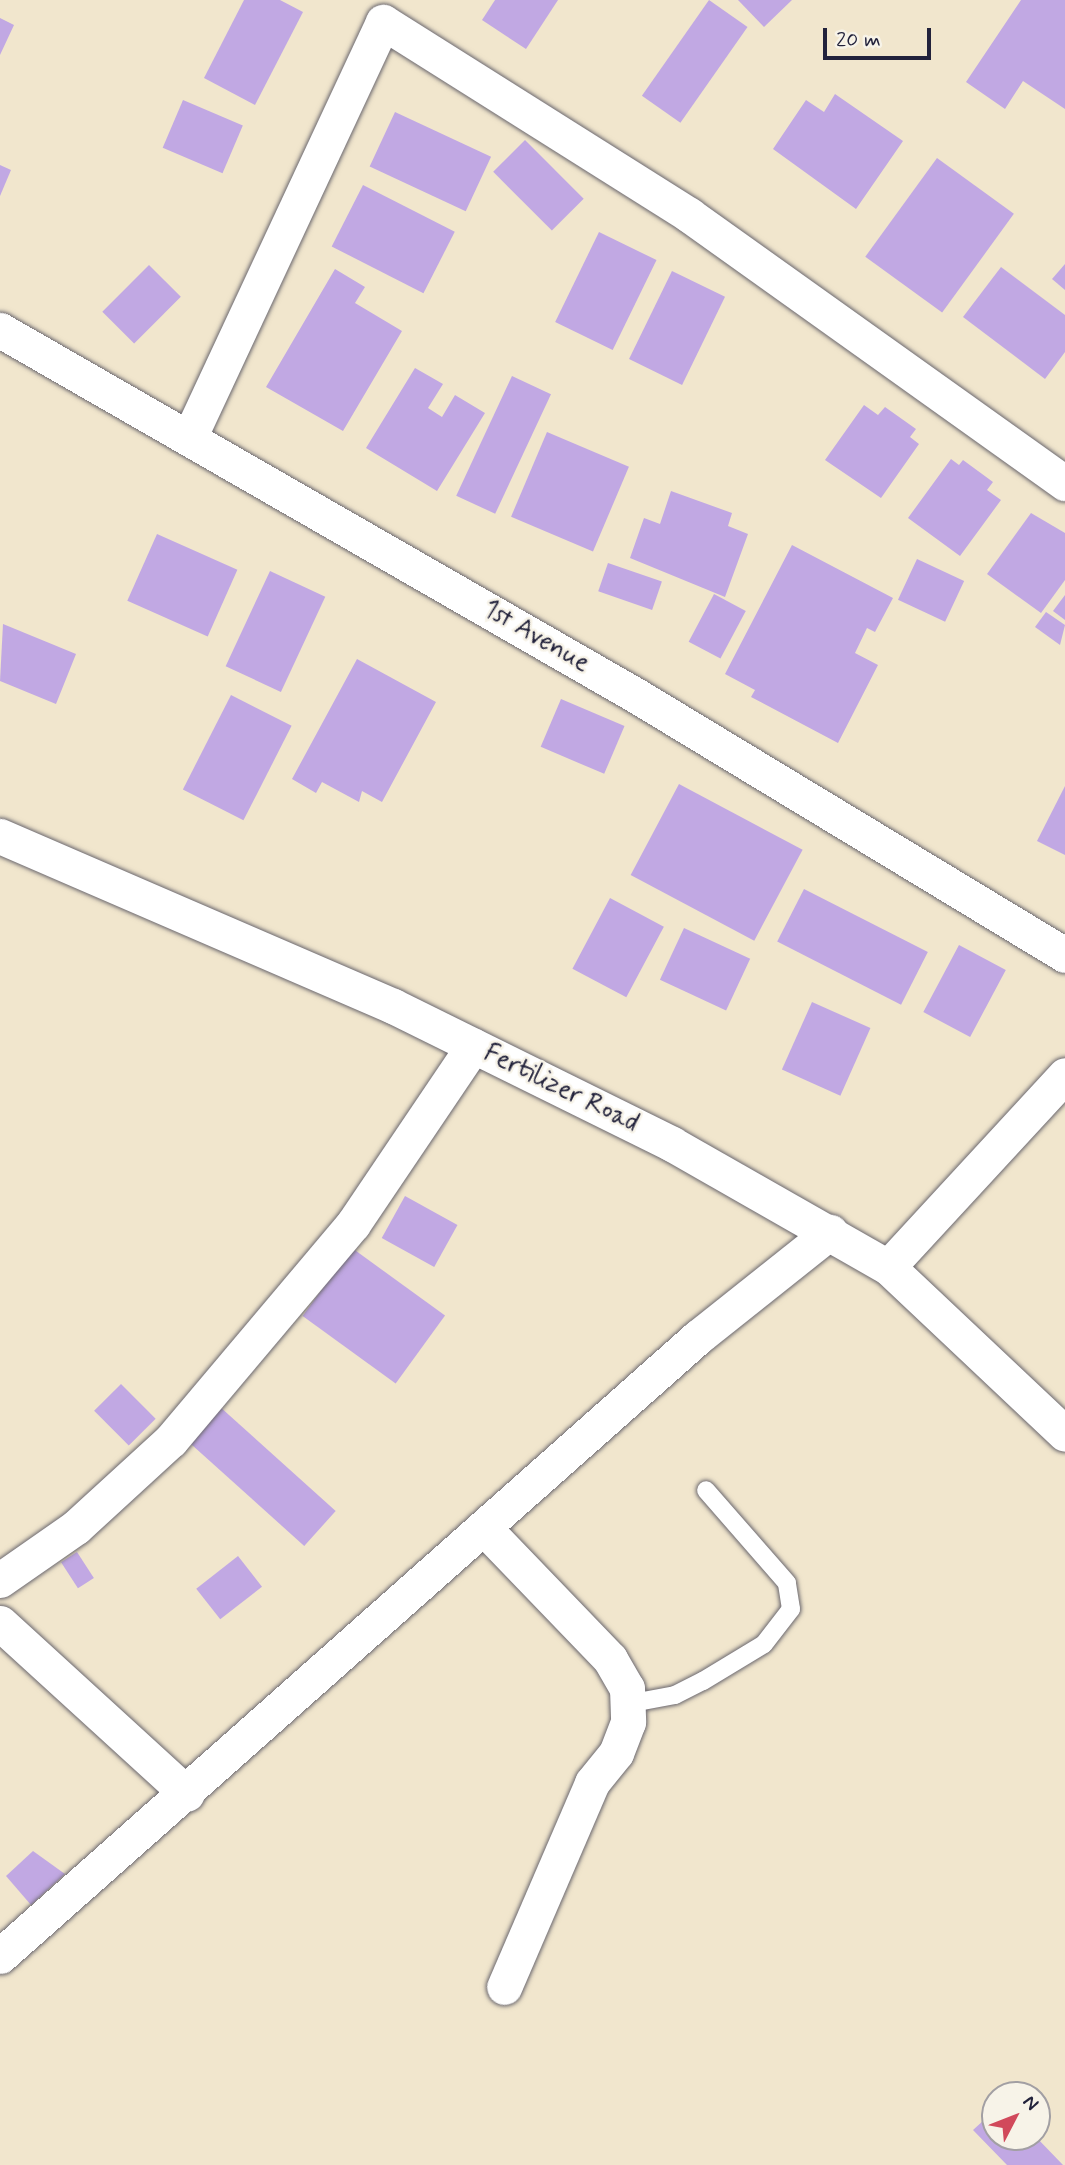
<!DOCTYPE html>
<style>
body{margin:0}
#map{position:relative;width:1065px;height:2165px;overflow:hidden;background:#f1e6cd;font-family:Mynerve,sans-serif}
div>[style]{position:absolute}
.building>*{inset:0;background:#c1a8e3;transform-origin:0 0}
.roads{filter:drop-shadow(0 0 2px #6a676e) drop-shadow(0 0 2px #6a676e)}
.lane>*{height:18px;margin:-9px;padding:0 9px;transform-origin:9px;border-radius:9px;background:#fff}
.street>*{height:35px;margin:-17.5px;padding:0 17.5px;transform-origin:17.5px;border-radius:17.5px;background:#fff}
span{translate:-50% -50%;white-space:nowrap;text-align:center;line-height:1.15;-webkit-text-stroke:5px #f7f3e8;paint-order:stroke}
.street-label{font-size:26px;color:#22223b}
.north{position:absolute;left:981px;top:2081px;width:70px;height:70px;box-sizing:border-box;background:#f7f3e8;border:2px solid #a29fa3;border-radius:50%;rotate:48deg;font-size:19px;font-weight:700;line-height:28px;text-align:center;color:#22223b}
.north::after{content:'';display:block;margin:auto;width:24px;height:32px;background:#d1495b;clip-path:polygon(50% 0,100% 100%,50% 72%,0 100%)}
.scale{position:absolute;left:823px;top:28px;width:108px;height:32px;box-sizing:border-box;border:4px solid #22223b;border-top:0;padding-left:9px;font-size:21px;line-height:24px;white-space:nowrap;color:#22223b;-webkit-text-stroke:5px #f7f3e8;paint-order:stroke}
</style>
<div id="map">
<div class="building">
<i style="clip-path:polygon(244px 0,280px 0,303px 12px,255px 105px,204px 78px)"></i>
<i style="clip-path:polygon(495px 0,558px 0,526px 49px,482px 20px)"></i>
<i style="left:709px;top:0;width:47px;height:117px;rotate:35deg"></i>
<i style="clip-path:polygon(738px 0,792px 0,764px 27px)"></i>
<i style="clip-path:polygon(1021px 0,1065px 0,1065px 109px,1023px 81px,1005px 109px,966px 82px)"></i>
<i style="clip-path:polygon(0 18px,14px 25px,0 55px)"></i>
<i style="clip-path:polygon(835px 94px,903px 141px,856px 209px,773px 149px,806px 100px,824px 112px)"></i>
<i style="left:183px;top:100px;width:65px;height:52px;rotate:23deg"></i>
<i style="left:395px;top:112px;width:106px;height:60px;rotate:25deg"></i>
<i style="left:525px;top:140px;width:83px;height:45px;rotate:45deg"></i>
<i style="left:937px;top:158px;width:95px;height:122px;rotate:36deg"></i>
<i style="clip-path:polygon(0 165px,11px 170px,0 196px)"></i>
<i style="left:363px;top:185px;width:103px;height:69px;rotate:27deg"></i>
<i style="left:599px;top:232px;width:64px;height:100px;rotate:26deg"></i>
<i style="clip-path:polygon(1065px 264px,1065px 290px,1052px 279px)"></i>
<i style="left:149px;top:265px;width:45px;height:66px;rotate:45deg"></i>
<i style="clip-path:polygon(1001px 267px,1065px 315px,1065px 352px,1045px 379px,963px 317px)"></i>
<i style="clip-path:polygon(335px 269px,365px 287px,355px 303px,402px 331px,343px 431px,266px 387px)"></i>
<i style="left:672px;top:271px;width:59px;height:98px;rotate:26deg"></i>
<i style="clip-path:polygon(415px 368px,443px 384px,428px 408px,442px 417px,455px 395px,485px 413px,437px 491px,366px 448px)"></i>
<i style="left:512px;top:376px;width:43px;height:132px;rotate:25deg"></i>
<i style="clip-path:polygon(864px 405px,878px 415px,885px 407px,916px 429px,910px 437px,919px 444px,881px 498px,825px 460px)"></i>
<i style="left:547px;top:432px;width:89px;height:92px;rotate:23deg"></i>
<i style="clip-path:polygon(951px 459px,959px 465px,963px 460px,993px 482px,987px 490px,1001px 500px,960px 556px,908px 518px)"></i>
<i style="clip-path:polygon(671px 491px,732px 513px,728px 526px,748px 534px,725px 597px,630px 558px,644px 518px,660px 524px)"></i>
<i style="clip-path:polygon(1031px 513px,1065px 533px,1065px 580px,1041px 613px,987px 574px)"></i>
<i style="left:157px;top:534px;width:88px;height:73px;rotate:24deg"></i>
<i style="clip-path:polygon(792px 545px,893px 598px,875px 632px,867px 628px,855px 653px,878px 665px,838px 743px,751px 697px,755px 690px,725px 674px)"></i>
<i style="left:917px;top:559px;width:52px;height:45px;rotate:25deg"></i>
<i style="left:608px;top:563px;width:57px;height:30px;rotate:19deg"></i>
<i style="left:270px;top:571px;width:61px;height:105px;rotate:25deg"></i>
<i style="left:714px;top:594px;width:36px;height:54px;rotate:28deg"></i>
<i style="clip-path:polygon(1065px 595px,1065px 620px,1053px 611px)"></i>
<i style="clip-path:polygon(1046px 612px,1065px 625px,1060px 645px,1035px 627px)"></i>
<i style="clip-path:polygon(3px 624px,76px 654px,56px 704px,0 681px)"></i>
<i style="clip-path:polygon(357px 659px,436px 702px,382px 802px,362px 791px,359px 802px,322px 782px,316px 793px,292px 779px)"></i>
<i style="left:231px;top:695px;width:68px;height:106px;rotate:27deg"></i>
<i style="left:561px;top:699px;width:69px;height:52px;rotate:23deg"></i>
<i style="left:679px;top:784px;width:140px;height:103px;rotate:28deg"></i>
<i style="clip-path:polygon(1065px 786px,1065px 855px,1037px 841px)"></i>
<i style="left:804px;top:889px;width:139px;height:59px;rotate:27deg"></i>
<i style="left:610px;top:898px;width:61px;height:80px;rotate:28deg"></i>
<i style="left:684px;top:928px;width:73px;height:57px;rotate:25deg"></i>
<i style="left:959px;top:945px;width:53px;height:76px;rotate:28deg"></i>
<i style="left:812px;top:1002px;width:64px;height:74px;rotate:24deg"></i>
<i style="left:405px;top:1196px;width:60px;height:48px;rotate:29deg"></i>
<i style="left:352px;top:1248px;width:115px;height:84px;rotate:36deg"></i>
<i style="left:121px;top:1384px;width:49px;height:38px;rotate:45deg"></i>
<i style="left:219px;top:1406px;width:157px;height:47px;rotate:42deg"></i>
<i style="left:77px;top:1552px;width:31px;height:19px;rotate:57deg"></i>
<i style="left:238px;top:1556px;width:39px;height:53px;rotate:52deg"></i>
<i style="clip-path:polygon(33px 1851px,65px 1874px,31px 1905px,6px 1876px)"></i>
<i style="clip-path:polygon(995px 2110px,995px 2137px,1036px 2137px,1063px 2165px,1007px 2165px,973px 2130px)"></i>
</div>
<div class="roads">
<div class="lane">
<i style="left:627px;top:1704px;width:49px;rotate:-10.6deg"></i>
<i style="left:675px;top:1695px;width:31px;rotate:-27deg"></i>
<i style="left:703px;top:1681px;width:71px;rotate:-31.2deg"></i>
<i style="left:764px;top:1644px;width:44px;rotate:-52.4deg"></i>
<i style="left:791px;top:1609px;width:26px;rotate:-99deg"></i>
<i style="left:787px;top:1583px;width:123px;rotate:-131.1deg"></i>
</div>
<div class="street">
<i style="left:0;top:330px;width:735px;rotate:29.88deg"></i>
<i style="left:637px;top:696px;width:500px;rotate:31.18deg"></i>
<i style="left:189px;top:438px;width:459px;rotate:-65deg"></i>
<i style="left:383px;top:22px;width:362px;rotate:32.2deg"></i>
<i style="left:689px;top:215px;width:462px;rotate:35.5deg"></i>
<i style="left:0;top:836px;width:428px;rotate:23.4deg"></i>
<i style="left:393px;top:1006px;width:311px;rotate:26.3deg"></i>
<i style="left:672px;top:1144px;width:249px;rotate:29.7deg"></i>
<i style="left:888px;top:1267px;width:243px;rotate:43.3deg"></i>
<i style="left:888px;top:1267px;width:261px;rotate:-47.3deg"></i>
<i style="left:484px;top:1528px;width:182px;rotate:46.1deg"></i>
<i style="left:610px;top:1659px;width:34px;rotate:60deg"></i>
<i style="left:627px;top:1688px;width:34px;rotate:88deg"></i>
<i style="left:628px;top:1722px;width:33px;rotate:111deg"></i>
<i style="left:616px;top:1753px;width:38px;rotate:129deg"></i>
<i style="left:592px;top:1783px;width:222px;rotate:113.3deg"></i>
<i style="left:0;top:1580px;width:93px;rotate:-34.9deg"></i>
<i style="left:76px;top:1527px;width:129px;rotate:-42.5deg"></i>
<i style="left:171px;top:1440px;width:282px;rotate:-49.9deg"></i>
<i style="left:353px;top:1224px;width:215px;rotate:-56deg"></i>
<i style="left:0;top:1623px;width:253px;rotate:42.4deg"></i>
<i style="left:0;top:1956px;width:933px;rotate:-41.57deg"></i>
<i style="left:698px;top:1337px;width:169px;rotate:-38.5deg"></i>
</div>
</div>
<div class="street-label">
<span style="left:536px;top:637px;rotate:30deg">1st Avenue</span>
<span style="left:561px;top:1089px;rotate:26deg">Fertilizer Road</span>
</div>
<div class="north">N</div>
<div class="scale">20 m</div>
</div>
